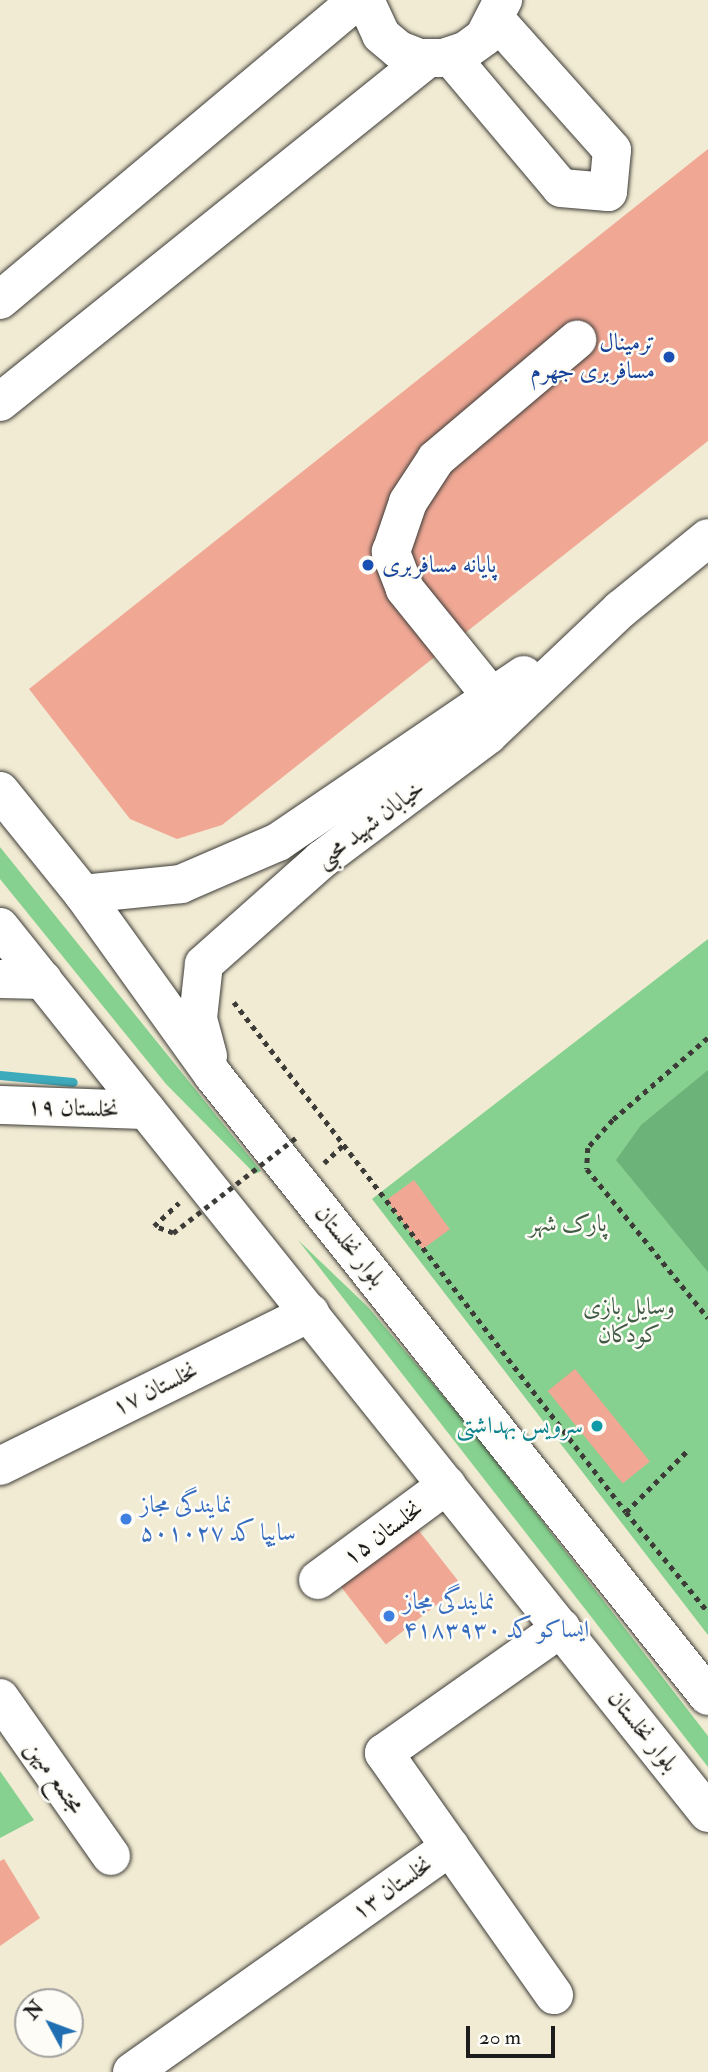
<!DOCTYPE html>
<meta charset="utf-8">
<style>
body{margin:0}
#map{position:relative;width:708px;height:2072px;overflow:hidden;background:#f2ebd3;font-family:"IM FELL Double Pica",Amiri,serif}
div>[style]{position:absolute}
.green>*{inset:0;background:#86d18f}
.forest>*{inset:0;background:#6cb37a}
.stream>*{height:9px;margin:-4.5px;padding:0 4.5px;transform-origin:4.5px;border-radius:4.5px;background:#3eabbc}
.building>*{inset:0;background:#f0a895;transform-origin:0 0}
.path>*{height:4.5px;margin-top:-2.25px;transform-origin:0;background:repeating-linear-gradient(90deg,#3c3b37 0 5px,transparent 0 10px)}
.roads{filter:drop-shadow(0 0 2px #3c3b37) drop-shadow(0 0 2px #3c3b37)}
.minor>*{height:38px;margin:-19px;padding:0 19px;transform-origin:19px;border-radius:19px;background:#fff}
.major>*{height:38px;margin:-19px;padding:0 19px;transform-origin:19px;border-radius:19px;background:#fff}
.path-bridge>*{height:4.5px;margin-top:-2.25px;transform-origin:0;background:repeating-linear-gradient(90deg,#3c3b37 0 5px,transparent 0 10px)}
.dots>*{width:19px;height:19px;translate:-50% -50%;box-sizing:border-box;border:4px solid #fdfcf7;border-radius:50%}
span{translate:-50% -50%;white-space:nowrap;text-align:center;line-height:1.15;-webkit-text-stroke:5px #fdfcf7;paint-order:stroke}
.transit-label{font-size:24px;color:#164399}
.right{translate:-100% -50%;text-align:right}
.left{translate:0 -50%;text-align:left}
.street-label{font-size:24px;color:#1c1c1c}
.park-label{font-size:24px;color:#415b44}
.culture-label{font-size:24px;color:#0d838f}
.shop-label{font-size:24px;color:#366cbe}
.north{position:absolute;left:14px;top:1988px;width:70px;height:70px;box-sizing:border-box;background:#fdfcf7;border:2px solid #a3a29f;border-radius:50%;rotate:311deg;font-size:19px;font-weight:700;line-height:28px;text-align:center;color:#1c1c1c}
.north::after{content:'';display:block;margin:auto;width:24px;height:32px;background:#1f6fb2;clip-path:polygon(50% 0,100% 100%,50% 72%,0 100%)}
.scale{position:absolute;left:466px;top:2026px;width:89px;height:32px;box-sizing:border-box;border:4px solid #1c1c1c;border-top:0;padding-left:9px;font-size:21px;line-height:24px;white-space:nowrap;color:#1c1c1c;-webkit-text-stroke:5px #fdfcf7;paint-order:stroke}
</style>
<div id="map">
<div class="green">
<i style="clip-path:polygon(0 847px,261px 1171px,255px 1174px,166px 1084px,0 879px)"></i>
<i style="clip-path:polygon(708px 939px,708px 1635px,372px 1199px)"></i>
<i style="clip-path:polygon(298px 1240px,368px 1307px,471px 1429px,708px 1736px,708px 1767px)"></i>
<i style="clip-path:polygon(0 1771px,34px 1820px,0 1838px)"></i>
</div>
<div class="forest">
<i style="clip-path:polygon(708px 1070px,708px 1272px,616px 1160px,641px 1125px)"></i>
</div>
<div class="stream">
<i style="left:0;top:1075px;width:73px;rotate:5.5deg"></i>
</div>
<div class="building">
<i style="clip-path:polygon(708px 149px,708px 441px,222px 825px,177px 839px,130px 819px,29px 689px)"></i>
<i style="left:414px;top:1180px;width:61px;height:34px;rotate:54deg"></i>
<i style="left:575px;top:1369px;width:119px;height:35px;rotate:51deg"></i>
<i style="left:416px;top:1527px;width:74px;height:96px;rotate:52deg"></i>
<i style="clip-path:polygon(4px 1859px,40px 1918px,0 1946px,0 1861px)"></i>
</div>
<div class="path">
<i style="left:234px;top:1002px;width:643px;rotate:52.45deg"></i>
<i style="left:626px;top:1512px;width:129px;rotate:50.6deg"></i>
<i style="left:708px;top:1038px;width:125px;rotate:139.2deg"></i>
<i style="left:613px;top:1120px;width:38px;rotate:132deg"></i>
<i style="left:588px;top:1148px;width:21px;rotate:93deg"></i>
<i style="left:587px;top:1169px;width:192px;rotate:50.9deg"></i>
<i style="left:324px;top:1163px;width:26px;rotate:-43deg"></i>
<i style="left:173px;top:1233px;width:20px;rotate:-160deg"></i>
<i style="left:154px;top:1226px;width:34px;rotate:-43deg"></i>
<i style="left:626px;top:1512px;width:86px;rotate:-45deg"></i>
</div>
<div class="roads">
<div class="minor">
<i style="left:365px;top:0;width:38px;rotate:65deg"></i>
<i style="left:381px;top:35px;width:23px;rotate:40deg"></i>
<i style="left:399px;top:50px;width:22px;rotate:21deg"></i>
<i style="left:420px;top:58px;width:23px"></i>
<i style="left:443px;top:58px;width:23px;rotate:-18deg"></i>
<i style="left:465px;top:51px;width:24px;rotate:-36deg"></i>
<i style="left:484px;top:37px;width:42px;rotate:-62.8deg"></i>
<i style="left:450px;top:56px;width:172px;rotate:49.9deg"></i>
<i style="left:561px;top:188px;width:47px;rotate:4.9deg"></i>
<i style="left:608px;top:192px;width:42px;rotate:-84.6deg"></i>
<i style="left:612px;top:150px;width:174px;rotate:-131.7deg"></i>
<i style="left:0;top:300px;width:467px;rotate:-40deg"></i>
<i style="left:0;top:402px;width:549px;rotate:-38.79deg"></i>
<i style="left:492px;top:697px;width:139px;rotate:-128.9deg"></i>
<i style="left:405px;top:589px;width:40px;rotate:-111deg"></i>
<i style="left:391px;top:552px;width:53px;rotate:-71.2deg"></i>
<i style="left:408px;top:502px;width:51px;rotate:-56.9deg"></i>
<i style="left:436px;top:459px;width:185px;rotate:-40.2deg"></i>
<i style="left:0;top:979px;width:43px;rotate:1.3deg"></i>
<i style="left:0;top:1105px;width:146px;rotate:2deg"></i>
<i style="left:0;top:1466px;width:346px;rotate:-26.3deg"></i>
<i style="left:318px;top:1580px;width:160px;rotate:-36.4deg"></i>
<i style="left:0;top:1698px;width:193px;rotate:54.9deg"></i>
<i style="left:450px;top:1847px;width:181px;rotate:54.9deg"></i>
<i style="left:132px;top:2072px;width:390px;rotate:-35.3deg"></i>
<i style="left:450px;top:1847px;width:115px;rotate:-125.1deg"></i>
<i style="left:384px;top:1753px;width:217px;rotate:-35.2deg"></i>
</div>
<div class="major">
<i style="left:0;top:791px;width:132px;rotate:51.1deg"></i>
<i style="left:83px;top:894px;width:223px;rotate:54.3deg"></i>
<i style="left:213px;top:1075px;width:794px;rotate:51.44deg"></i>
<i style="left:83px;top:894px;width:99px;rotate:-5.8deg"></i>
<i style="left:181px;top:884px;width:106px;rotate:-23.4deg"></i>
<i style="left:278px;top:842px;width:297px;rotate:-34.2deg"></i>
<i style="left:0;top:927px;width:1134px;rotate:51.37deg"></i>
<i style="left:208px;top:1056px;width:39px;rotate:-105deg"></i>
<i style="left:198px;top:1018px;width:54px;rotate:-83.7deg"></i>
<i style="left:204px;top:964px;width:157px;rotate:-41.6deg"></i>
<i style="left:321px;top:860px;width:209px;rotate:-36.8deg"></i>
<i style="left:488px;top:735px;width:183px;rotate:-43.5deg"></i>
<i style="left:621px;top:609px;width:112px;rotate:-39.2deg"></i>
</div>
</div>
<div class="path-bridge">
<i style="left:173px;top:1233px;width:158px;rotate:-37.8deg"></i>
</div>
<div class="dots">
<i style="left:669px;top:357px;background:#1a4fb4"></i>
<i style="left:368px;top:565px;background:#1a4fb4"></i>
<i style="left:597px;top:1426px;background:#0f9aa8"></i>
<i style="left:126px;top:1519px;background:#3f7fe0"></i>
<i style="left:389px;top:1616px;background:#3f7fe0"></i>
</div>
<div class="transit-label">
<span class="right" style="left:655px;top:357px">ترمینال<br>مسافربری جهرم</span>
<span class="left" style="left:382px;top:565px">پایانه مسافربری</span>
</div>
<div class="street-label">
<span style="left:370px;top:824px;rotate:-37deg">خیابان شهید محبی</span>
<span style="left:73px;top:1108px;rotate:2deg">نخلستان ۱۹</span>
<span style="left:350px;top:1246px;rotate:51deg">بلوار نخلستان</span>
<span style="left:155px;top:1389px;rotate:-26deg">نخلستان ۱۷</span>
<span style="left:383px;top:1533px;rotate:-36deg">نخلستان ۱۵</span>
<span style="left:643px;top:1731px;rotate:51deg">بلوار نخلستان</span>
<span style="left:55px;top:1777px;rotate:55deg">مجتمع میهن</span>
<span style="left:392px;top:1888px;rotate:-35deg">نخلستان ۱۳</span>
</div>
<div class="park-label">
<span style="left:568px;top:1224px">پارک شهر</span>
<span style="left:629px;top:1321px">وسایل بازی<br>کودکان</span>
</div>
<div class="culture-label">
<span class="right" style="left:583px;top:1426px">سرویس بهداشتی</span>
</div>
<div class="shop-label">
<span class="left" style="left:140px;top:1519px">نمایندگی مجاز<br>سایپا کد ۵۰۱۰۲۷</span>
<span class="left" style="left:403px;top:1616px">نمایندگی مجاز<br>ایساکو کد ۴۱۸۳۹۳۰</span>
</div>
<div class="north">N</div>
<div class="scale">20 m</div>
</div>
